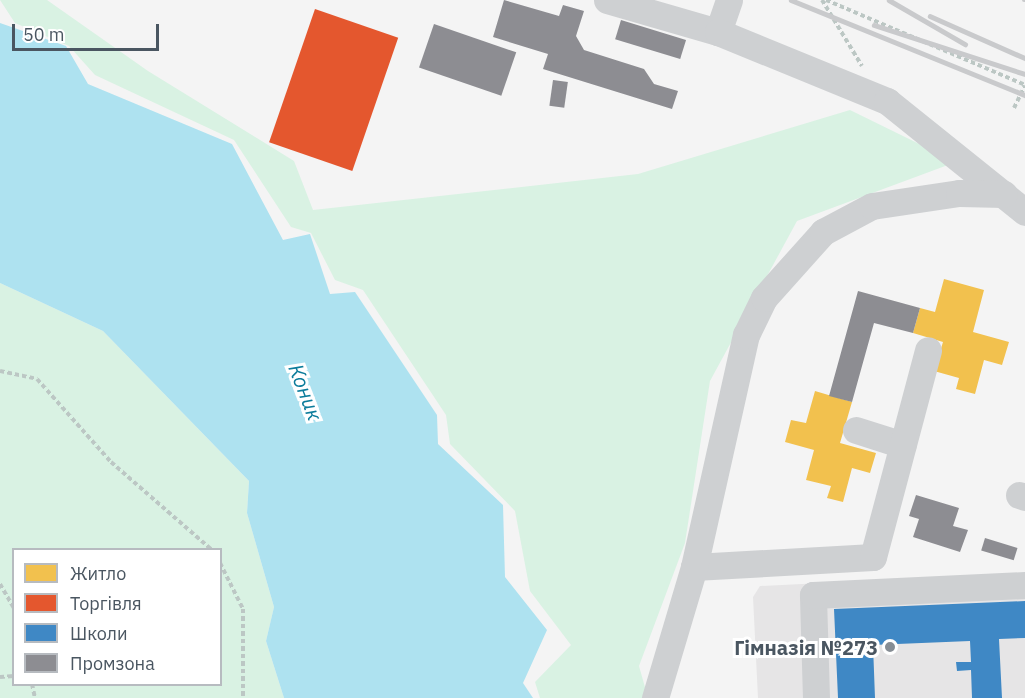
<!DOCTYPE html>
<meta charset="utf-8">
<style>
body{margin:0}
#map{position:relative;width:1025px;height:698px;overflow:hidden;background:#f4f4f4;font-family:"IBM Plex Sans",sans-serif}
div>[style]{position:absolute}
.education>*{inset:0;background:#e6e5e6}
.green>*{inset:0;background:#d9f2e3}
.water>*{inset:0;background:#aee2f0}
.homes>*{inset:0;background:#f2c14e}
.shops>*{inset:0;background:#e4572e;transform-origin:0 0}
.schools>*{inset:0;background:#3f88c5}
.industry>*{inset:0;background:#8d8d92;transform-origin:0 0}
.path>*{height:4px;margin-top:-2px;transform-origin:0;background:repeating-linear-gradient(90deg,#bcc7c4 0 4.5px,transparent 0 7.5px)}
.minor>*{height:27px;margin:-13.5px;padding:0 13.5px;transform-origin:13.5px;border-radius:13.5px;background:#ced0d2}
.rail>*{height:4.5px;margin:-2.25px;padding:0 2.25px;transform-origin:2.25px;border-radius:2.25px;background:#c9cacc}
.dots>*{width:16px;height:16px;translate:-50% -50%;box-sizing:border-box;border:3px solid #fff;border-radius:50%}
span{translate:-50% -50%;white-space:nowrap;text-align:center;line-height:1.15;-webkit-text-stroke:6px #fff;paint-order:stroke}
.poi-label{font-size:20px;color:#4a5661;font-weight:700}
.right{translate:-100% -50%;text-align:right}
.water-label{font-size:21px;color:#0c7c9b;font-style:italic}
.legend{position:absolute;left:12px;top:548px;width:210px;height:138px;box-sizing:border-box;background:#fff;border:2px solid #b7bbc0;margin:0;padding:8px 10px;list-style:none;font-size:18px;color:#4a5661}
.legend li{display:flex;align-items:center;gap:12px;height:30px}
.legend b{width:30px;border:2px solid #b7bbc0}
.scale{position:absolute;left:12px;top:24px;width:147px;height:27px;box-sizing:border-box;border:3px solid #4a5661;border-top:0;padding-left:8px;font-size:18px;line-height:21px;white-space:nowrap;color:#4a5661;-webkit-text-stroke:4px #fff;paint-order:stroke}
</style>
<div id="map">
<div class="education">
<i style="clip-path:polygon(1025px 573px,1025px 698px,758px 698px,753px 597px,760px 586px)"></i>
</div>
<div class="green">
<i style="clip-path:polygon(0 0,47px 0,148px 71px,294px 161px,313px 210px,638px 174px,850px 110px,956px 162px,797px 221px,710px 381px,685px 543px,639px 666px,648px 698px,540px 698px,535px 682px,571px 645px,530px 591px,515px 511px,450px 444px,446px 415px,363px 290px,335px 280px,311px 233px,291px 227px,234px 140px,95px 75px,69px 46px,15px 23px)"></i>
<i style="clip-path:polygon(evenodd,0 283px,103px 331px,249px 481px,247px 513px,274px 607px,266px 641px,284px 698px,0 698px,0 283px,14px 550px,220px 550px,220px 684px,14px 684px,14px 550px)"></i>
</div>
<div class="water">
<i style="clip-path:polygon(0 23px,66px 46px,88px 84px,232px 144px,283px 240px,310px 234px,330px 294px,355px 292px,437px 415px,438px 444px,503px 505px,505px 577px,547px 630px,523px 683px,533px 698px,284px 698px,266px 641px,274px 607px,247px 513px,249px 481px,103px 331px,0 283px)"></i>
</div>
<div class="homes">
<i style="clip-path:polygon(944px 279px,984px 290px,973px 332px,1009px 342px,1002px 365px,984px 360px,975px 394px,956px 389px,959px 378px,934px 371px,943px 342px,913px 333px,920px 308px,935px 312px)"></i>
<i style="clip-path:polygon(815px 391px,852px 402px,840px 443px,876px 453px,870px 473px,852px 468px,843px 502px,827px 498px,831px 486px,806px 480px,814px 450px,785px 442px,791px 420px,806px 423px)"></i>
</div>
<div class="shops">
<i style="left:315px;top:9px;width:88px;height:141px;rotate:19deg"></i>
</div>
<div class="schools">
<i style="clip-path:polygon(1025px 601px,1025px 638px,999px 639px,1002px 698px,972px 698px,971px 670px,957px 671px,956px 662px,971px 662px,970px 641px,873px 645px,875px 698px,838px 698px,834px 609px)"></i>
</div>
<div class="industry">
<i style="clip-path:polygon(504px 0,559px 16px,563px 5px,584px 11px,576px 36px,584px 50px,644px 69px,654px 84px,678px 91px,672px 109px,543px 69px,548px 54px,493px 37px)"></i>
<i style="left:621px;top:20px;width:68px;height:20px;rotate:17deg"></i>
<i style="left:434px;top:24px;width:87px;height:46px;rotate:19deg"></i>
<i style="left:553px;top:80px;width:15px;height:26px;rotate:8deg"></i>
<i style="clip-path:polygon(858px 291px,920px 308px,913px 333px,874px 323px,852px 402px,829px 396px)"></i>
<i style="clip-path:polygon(916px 495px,959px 508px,953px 526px,968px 530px,960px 552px,913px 537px,919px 519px,909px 516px)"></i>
<i style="left:985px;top:538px;width:34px;height:13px;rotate:17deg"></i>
</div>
<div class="path">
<i style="left:822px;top:0;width:77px;rotate:58.8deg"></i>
<i style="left:826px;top:0;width:216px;rotate:23.1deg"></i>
<i style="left:1014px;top:108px;width:25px;rotate:-64deg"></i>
<i style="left:0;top:371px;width:38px;rotate:12deg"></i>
<i style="left:37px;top:379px;width:111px;rotate:48.3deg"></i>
<i style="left:111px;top:462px;width:134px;rotate:41.1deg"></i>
<i style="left:220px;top:563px;width:51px;rotate:63.4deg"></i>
<i style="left:243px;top:609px;width:89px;rotate:90deg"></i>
<i style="left:0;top:584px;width:28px;rotate:60deg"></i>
<i style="left:0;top:677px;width:14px;rotate:-4deg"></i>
<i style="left:32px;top:684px;width:14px;rotate:78deg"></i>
</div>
<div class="minor">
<i style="left:607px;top:0;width:116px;rotate:16.1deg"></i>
<i style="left:729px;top:0;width:34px;rotate:109deg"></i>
<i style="left:718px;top:32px;width:183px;rotate:22.2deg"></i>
<i style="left:887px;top:101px;width:177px;rotate:38.8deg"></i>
<i style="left:856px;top:430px;width:49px;rotate:17.7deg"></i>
<i style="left:1019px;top:495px;width:6px;rotate:18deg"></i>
<i style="left:694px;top:567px;width:179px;rotate:-3.2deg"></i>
<i style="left:873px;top:557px;width:214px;rotate:-75.1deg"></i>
<i style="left:655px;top:698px;width:137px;rotate:-73.4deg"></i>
<i style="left:694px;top:567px;width:238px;rotate:-77.4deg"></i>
<i style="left:746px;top:335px;width:41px;rotate:-64.1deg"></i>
<i style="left:764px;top:298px;width:89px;rotate:-48.2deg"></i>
<i style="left:823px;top:232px;width:55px;rotate:-28deg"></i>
<i style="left:872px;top:206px;width:88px;rotate:-8.5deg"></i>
<i style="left:959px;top:193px;width:45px;rotate:1.3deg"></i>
<i style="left:816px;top:698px;width:103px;rotate:-91.7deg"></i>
<i style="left:813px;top:595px;width:212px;rotate:-2.7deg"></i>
</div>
<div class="rail">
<i style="left:791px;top:0;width:253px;rotate:22.1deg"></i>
<i style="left:889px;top:0;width:88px;rotate:30.1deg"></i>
<i style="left:1024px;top:0;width:1px"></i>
<i style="left:930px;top:16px;width:104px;rotate:23.9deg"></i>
<i style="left:874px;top:25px;width:159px;rotate:18deg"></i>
</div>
<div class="dots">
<i style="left:890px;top:647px;background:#868d94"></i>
</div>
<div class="poi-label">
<span class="right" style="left:878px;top:647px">Гімназія №273</span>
</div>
<div class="water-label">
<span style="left:306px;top:392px;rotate:69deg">Коник</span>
</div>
<ul class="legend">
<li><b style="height:16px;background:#f2c14e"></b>Житло</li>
<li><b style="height:16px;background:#e4572e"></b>Торгівля</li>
<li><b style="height:16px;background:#3f88c5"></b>Школи</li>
<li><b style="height:16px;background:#8d8d92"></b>Промзона</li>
</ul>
<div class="scale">50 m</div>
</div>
